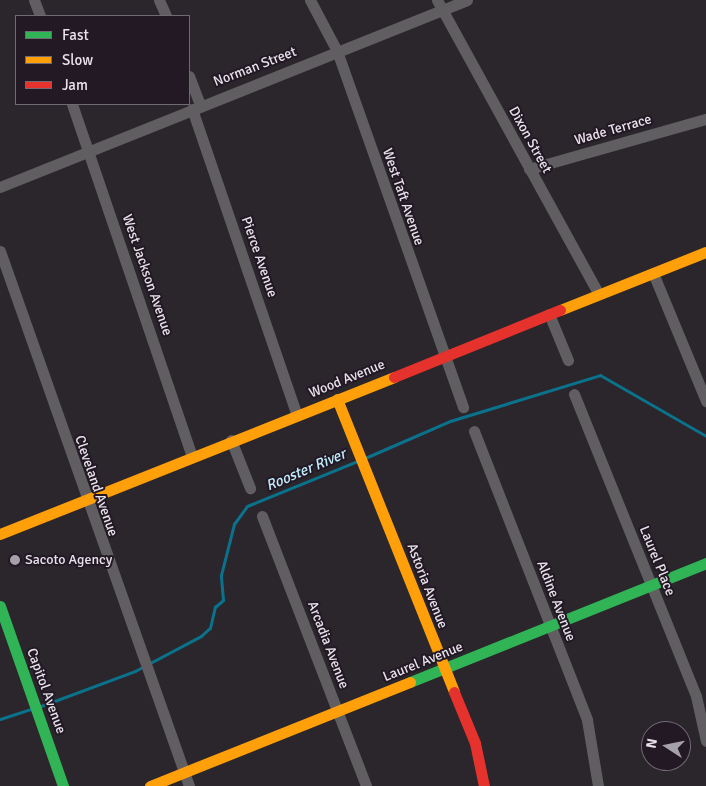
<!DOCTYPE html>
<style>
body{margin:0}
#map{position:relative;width:706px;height:786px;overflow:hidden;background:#2a262c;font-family:Signika,sans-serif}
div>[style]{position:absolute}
.stream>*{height:3px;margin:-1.5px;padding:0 1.5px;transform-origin:1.5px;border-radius:1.5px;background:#0b728c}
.street>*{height:11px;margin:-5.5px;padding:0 5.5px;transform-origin:5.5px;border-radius:5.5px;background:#615e62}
.fast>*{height:11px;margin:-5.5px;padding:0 5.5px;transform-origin:5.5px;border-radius:5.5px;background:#30b455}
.slow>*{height:11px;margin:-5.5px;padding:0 5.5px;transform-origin:5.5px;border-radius:5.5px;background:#ff9f0a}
.jam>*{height:11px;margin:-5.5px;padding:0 5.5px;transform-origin:5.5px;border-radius:5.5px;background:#e5322d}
.dots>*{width:14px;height:14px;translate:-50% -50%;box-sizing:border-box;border:2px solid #221925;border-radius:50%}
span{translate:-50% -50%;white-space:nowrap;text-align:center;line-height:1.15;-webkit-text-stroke:4px #221925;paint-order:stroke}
.street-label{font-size:14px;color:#e8e2ea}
.poi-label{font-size:14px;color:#e8e2ea}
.left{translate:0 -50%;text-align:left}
.water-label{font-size:15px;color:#c0ecfc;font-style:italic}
.legend{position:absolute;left:15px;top:15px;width:175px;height:90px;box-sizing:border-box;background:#221925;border:1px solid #716974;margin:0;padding:6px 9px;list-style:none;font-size:15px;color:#e8e2ea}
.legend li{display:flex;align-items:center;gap:10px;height:25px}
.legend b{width:25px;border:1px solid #716974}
.north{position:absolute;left:641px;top:721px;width:50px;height:50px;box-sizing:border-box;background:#221925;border:1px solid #716974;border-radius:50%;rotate:281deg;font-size:14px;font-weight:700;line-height:20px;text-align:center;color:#e8e2ea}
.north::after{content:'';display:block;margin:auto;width:18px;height:22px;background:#a6a0a8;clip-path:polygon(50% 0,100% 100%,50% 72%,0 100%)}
</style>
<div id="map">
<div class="stream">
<i style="left:365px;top:458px;width:93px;rotate:-23.5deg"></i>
<i style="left:450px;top:421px;width:157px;rotate:-17deg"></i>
<i style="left:600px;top:375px;width:122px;rotate:29.9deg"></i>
<i style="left:41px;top:706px;width:100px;rotate:-20.4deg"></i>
<i style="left:135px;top:671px;width:75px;rotate:-27.9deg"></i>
<i style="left:201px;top:636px;width:12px;rotate:-42deg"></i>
<i style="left:210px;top:628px;width:22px;rotate:-77deg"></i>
<i style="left:215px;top:607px;width:11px;rotate:-41deg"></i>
<i style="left:223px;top:600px;width:25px;rotate:-95deg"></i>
<i style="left:221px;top:575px;width:53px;rotate:-75.7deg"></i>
<i style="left:234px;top:524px;width:22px;rotate:-54deg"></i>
<i style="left:247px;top:506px;width:119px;rotate:-22.2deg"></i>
<i style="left:0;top:719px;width:32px;rotate:-18deg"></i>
</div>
<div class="street">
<i style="left:34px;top:0;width:17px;rotate:69deg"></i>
<i style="left:159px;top:0;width:17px;rotate:66deg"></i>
<i style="left:310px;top:0;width:58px;rotate:62.1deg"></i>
<i style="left:337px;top:51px;width:378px;rotate:70.5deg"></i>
<i style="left:437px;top:0;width:334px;rotate:61.2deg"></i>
<i style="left:189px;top:76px;width:31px;rotate:69deg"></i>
<i style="left:72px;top:104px;width:372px;rotate:71.2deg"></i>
<i style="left:192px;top:109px;width:324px;rotate:71.1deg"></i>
<i style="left:529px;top:169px;width:184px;rotate:-15.8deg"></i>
<i style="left:0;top:187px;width:503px;rotate:-21.82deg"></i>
<i style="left:0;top:251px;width:567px;rotate:70.54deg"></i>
<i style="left:653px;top:273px;width:139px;rotate:67.5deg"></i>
<i style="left:549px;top:314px;width:50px;rotate:67.6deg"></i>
<i style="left:574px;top:394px;width:326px;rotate:68deg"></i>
<i style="left:696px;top:696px;width:46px;rotate:77.5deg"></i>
<i style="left:474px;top:431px;width:310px;rotate:68.6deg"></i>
<i style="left:587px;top:720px;width:67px;rotate:80.5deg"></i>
<i style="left:231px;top:440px;width:52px;rotate:68.4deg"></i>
<i style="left:262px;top:516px;width:289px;rotate:68.9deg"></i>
</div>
<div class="fast">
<i style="left:0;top:606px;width:191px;rotate:70.7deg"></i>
<i style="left:410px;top:682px;width:319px;rotate:-21.9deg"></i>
</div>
<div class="slow">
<i style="left:560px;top:310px;width:157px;rotate:-21.7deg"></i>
<i style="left:337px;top:399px;width:315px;rotate:68.2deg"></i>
<i style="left:0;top:534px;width:424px;rotate:-21.7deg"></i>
<i style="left:150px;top:786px;width:280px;rotate:-21.8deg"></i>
</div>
<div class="jam">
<i style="left:394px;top:377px;width:179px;rotate:-22deg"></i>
<i style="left:454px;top:692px;width:55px;rotate:67.6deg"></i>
<i style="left:475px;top:743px;width:44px;rotate:78.2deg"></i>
</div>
<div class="dots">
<i style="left:15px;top:560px;background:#a6a0a8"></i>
</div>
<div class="street-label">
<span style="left:255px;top:67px;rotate:-21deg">Norman Street</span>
<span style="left:613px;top:130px;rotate:-16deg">Wade Terrace</span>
<span style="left:530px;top:140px;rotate:61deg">Dixon Street</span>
<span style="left:403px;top:197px;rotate:71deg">West Taft Avenue</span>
<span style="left:259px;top:257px;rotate:71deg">Pierce Avenue</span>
<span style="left:147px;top:275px;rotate:71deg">West Jackson Avenue</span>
<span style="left:347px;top:379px;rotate:-22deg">Wood Avenue</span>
<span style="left:96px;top:486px;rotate:71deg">Cleveland Avenue</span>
<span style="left:657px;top:561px;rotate:68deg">Laurel Place</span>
<span style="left:427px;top:586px;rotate:69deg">Astoria Avenue</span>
<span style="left:556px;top:601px;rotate:69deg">Aldine Avenue</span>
<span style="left:328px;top:645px;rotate:69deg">Arcadia Avenue</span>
<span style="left:423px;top:662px;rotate:-22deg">Laurel Avenue</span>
<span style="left:46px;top:691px;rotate:70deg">Capitol Avenue</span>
</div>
<div class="poi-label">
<span class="left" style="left:25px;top:560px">Sacoto Agency</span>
</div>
<div class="water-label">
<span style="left:306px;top:470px;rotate:-23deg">Rooster River</span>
</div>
<ul class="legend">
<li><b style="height:6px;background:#30b455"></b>Fast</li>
<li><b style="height:6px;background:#ff9f0a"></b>Slow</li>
<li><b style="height:6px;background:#e5322d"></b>Jam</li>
</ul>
<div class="north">N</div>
</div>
